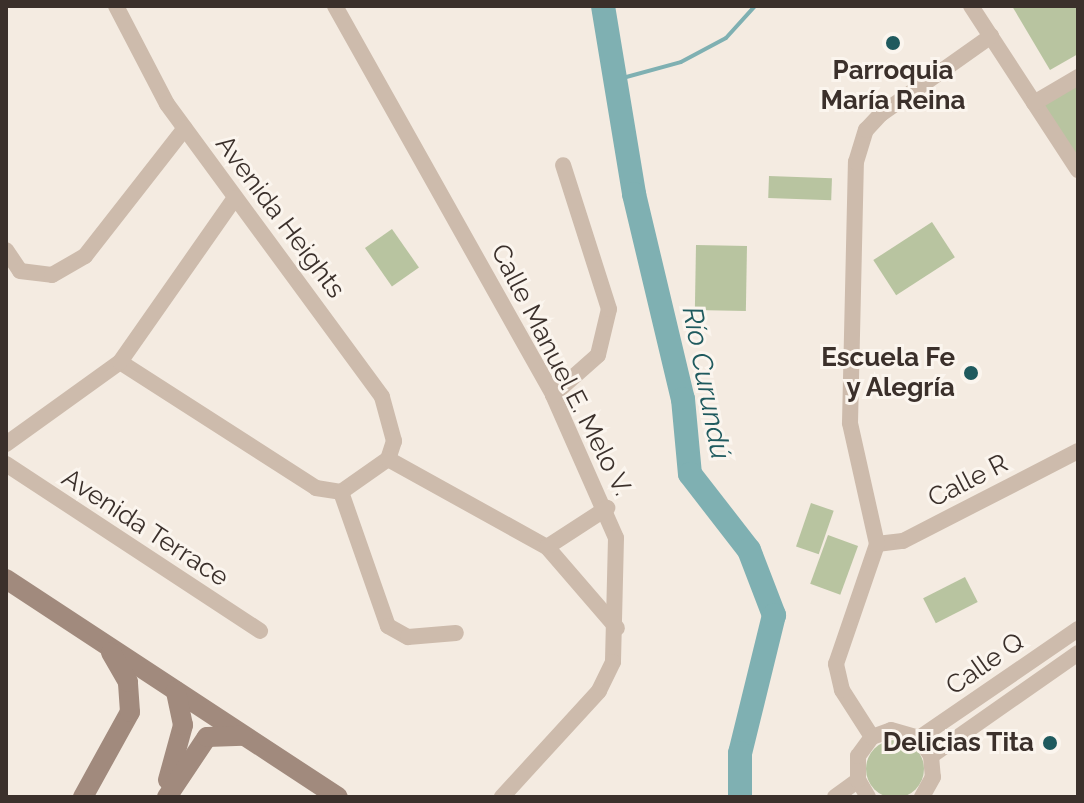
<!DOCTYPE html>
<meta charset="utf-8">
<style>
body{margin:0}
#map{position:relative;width:1084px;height:803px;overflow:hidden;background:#f4ebe1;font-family:Raleway,sans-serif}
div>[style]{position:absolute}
.green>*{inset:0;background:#b8c4a0;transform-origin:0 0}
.round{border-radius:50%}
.stream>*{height:4px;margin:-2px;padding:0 2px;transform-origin:2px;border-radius:2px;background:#7fb0b2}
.river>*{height:24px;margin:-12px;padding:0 12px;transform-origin:12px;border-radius:12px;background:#7fb0b2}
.minor>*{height:16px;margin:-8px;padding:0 8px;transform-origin:8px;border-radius:8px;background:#cdbbac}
.secondary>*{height:20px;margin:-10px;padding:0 10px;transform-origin:10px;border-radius:10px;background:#a18a7d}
.dots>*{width:22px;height:22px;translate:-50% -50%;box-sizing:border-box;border:4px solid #fbf5ee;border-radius:50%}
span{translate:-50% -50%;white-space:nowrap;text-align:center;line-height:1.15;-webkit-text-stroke:6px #fbf5ee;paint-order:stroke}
.poi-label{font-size:26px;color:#3b302b;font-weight:700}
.right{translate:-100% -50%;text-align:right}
.street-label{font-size:26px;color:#3b302b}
.water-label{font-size:28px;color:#1f5a5e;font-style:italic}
.frame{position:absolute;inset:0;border:8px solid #3b302b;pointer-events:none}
</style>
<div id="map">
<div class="green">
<i style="clip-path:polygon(1012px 6px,1078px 6px,1078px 54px,1050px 70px)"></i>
<i style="clip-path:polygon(1078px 77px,1078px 170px,1034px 103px)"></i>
<i style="left:769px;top:176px;width:63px;height:22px;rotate:2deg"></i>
<i style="left:932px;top:222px;width:42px;height:70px;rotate:57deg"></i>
<i style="left:392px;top:229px;width:47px;height:33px;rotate:55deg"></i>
<i style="left:696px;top:245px;width:51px;height:65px;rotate:1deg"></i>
<i style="left:811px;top:503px;width:24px;height:46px;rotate:19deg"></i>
<i style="left:828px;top:535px;width:32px;height:52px;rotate:20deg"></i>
<i style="left:965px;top:577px;width:28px;height:47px;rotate:63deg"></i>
<i class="round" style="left:866px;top:740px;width:58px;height:58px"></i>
</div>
<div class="stream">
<i style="left:619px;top:79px;width:64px;rotate:-15.3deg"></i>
<i style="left:681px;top:62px;width:51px;rotate:-28.1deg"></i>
<i style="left:726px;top:38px;width:43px;rotate:-47.8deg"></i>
</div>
<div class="river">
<i style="left:603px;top:6px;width:191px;rotate:80.6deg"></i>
<i style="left:634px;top:194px;width:211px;rotate:76.6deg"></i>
<i style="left:683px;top:399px;width:75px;rotate:84.7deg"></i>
<i style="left:690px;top:474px;width:96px;rotate:52.2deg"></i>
<i style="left:749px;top:550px;width:70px;rotate:69deg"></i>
<i style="left:774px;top:615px;width:142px;rotate:103.8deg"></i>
<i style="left:740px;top:753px;width:44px;rotate:90deg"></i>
</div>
<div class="minor">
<i style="left:116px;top:6px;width:110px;rotate:62.5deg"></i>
<i style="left:167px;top:104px;width:363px;rotate:53.7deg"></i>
<i style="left:382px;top:397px;width:46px;rotate:74.7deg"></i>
<i style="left:394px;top:441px;width:19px;rotate:108deg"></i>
<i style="left:335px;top:6px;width:446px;rotate:60.7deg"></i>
<i style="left:553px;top:395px;width:156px;rotate:66.2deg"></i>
<i style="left:616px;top:538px;width:124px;rotate:91.4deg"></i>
<i style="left:613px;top:662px;width:32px;rotate:116deg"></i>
<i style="left:599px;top:691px;width:144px;rotate:132.5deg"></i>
<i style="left:971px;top:6px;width:196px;rotate:56.9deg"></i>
<i style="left:1034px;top:103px;width:51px;rotate:-30.6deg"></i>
<i style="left:6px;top:250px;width:25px;rotate:56deg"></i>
<i style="left:20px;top:271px;width:32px;rotate:7deg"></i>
<i style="left:52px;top:275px;width:38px;rotate:-30deg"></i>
<i style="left:85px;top:256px;width:162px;rotate:-52deg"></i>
<i style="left:120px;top:362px;width:233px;rotate:32.7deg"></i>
<i style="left:316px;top:488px;width:25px;rotate:9deg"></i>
<i style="left:341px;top:492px;width:57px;rotate:-35.1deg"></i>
<i style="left:553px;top:395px;width:60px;rotate:-41.6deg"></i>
<i style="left:598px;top:355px;width:47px;rotate:-76.6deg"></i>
<i style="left:609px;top:309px;width:151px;rotate:-107.7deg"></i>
<i style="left:6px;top:444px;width:140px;rotate:-35.7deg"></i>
<i style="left:120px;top:362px;width:200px;rotate:-55deg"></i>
<i style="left:388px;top:459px;width:182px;rotate:29deg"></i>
<i style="left:547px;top:547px;width:107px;rotate:49.2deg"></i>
<i style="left:6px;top:464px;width:304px;rotate:33.3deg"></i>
<i style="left:341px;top:492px;width:142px;rotate:70.7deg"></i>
<i style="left:388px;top:626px;width:23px;rotate:29deg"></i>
<i style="left:408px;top:637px;width:48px;rotate:-4.8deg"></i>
<i style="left:877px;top:544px;width:26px;rotate:-7deg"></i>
<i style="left:903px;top:541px;width:197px;rotate:-27.2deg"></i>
<i style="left:547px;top:547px;width:72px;rotate:-33deg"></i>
<i style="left:872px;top:737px;width:56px;rotate:-122.6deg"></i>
<i style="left:842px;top:690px;width:27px;rotate:-103deg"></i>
<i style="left:836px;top:664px;width:127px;rotate:-71.1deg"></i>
<i style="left:877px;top:544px;width:124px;rotate:-102.6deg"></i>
<i style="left:850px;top:423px;width:261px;rotate:-88.7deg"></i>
<i style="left:856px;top:162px;width:34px;rotate:-73deg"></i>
<i style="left:866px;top:130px;width:22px;rotate:-47deg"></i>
<i style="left:881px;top:114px;width:135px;rotate:-35.3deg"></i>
<i style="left:919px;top:738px;width:193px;rotate:-34.4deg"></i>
<i style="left:931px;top:756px;width:179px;rotate:-35deg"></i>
<i style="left:835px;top:797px;width:29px;rotate:-36deg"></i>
<i style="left:868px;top:797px;width:20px;rotate:-120deg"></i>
<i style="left:858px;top:780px;width:24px;rotate:-90deg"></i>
<i style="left:858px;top:756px;width:24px;rotate:-54deg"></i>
<i style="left:872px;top:737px;width:20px;rotate:-20deg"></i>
<i style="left:891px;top:730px;width:29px;rotate:16deg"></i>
<i style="left:919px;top:738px;width:22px;rotate:56deg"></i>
<i style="left:931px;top:756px;width:21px;rotate:85deg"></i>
<i style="left:933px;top:777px;width:23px;rotate:119deg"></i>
</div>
<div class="secondary">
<i style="left:6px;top:579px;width:397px;rotate:33.3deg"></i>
<i style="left:168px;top:780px;width:57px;rotate:-74.7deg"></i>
<i style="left:183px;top:725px;width:35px;rotate:-102deg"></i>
<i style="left:83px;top:797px;width:97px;rotate:-61.1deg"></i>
<i style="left:130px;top:712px;width:30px;rotate:-94deg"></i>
<i style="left:128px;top:682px;width:34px;rotate:-120deg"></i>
<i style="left:167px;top:797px;width:72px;rotate:-56.3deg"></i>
<i style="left:207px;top:737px;width:36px;rotate:-2deg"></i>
</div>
<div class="dots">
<i style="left:893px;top:43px;background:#1f5a5e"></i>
<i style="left:971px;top:373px;background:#1f5a5e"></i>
<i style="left:1050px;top:743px;background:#1f5a5e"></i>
</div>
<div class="poi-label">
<span style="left:893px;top:86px">Parroquia<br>María Reina</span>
<span class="right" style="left:955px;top:373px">Escuela Fe<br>y Alegría</span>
<span class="right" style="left:1034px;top:743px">Delicias Tita</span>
</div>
<div class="street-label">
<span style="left:280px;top:217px;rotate:53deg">Avenida Heights</span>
<span style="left:561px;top:370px;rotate:63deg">Calle Manuel E. Melo V.</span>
<span style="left:968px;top:481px;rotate:-27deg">Calle R</span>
<span style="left:145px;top:528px;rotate:33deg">Avenida Terrace</span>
<span style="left:985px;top:664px;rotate:-35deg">Calle Q</span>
</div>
<div class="water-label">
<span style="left:706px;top:383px;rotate:79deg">Río Curundú</span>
</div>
<div class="frame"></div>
</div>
